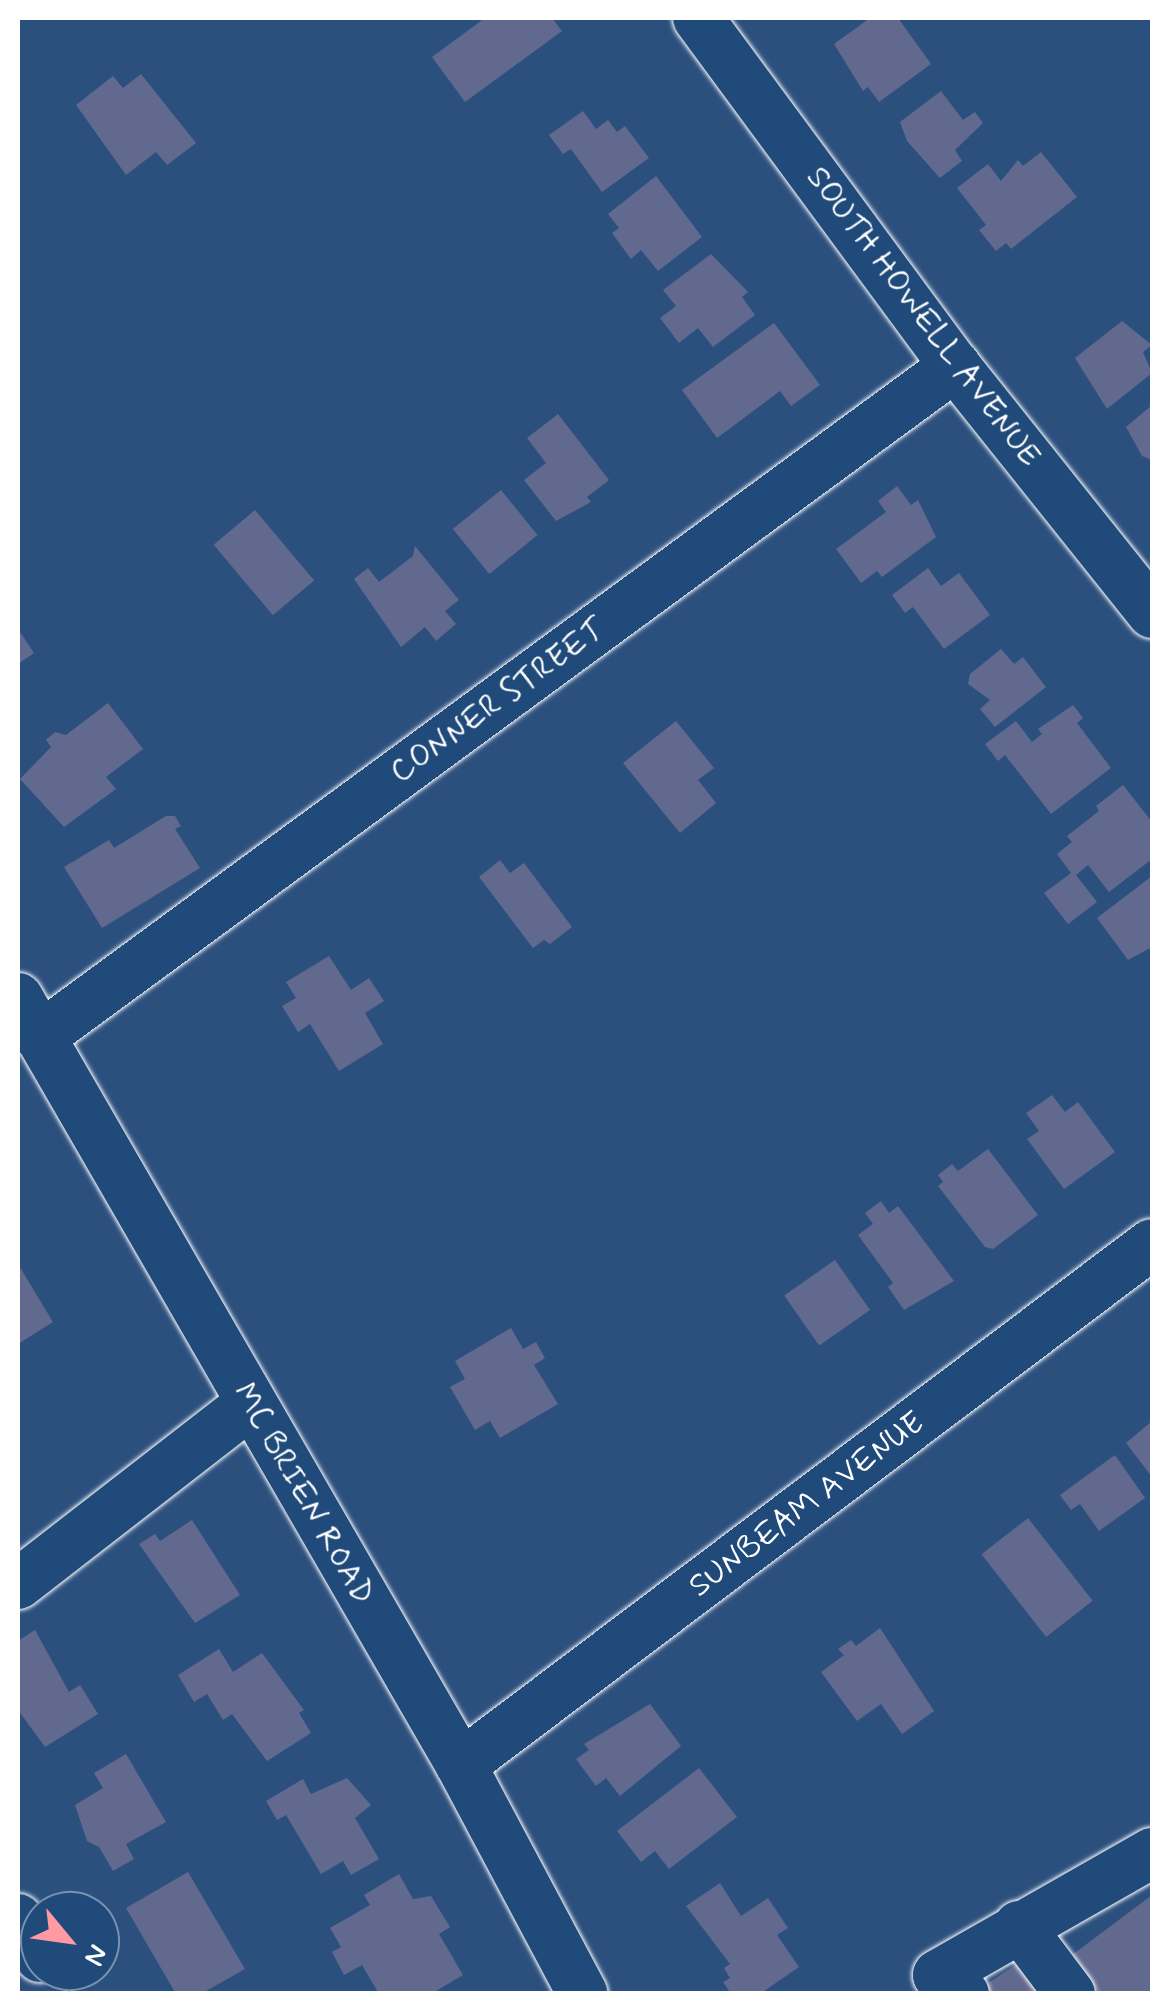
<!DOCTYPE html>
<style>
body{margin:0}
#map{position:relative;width:1170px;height:2011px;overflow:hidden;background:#2c507e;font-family:Mynerve,sans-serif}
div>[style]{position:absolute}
.building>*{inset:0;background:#61698e;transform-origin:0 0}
.roads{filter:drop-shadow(0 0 2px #fff) drop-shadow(0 0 2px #fff)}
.minor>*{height:50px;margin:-25px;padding:0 25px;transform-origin:25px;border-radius:25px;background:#1f4a7a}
span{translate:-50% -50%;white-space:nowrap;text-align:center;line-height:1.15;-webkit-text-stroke:8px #1f4a7a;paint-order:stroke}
.street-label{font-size:32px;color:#fff}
.frame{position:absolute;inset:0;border:20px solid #fff;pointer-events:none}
.north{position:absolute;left:20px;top:1891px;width:100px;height:100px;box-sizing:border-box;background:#1f4a7a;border:2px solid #7992af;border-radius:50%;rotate:119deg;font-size:28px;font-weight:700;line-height:40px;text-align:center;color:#fff}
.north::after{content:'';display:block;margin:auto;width:35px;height:45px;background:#ff9aa2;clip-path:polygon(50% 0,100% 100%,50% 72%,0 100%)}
</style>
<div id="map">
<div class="building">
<i style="clip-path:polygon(485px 18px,552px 18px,562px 31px,465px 102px,432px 57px)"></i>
<i style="clip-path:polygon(870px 18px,898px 18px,931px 64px,879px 102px,868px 87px,863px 91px,834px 44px)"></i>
<i style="clip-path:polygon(141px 74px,196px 143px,167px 165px,156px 152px,126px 175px,76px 105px,113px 76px,123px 88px)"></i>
<i style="clip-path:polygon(941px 91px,963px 120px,975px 112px,983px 123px,955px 150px,962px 161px,940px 178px,907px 141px,900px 122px)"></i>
<i style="clip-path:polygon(583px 111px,596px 129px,608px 120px,617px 132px,625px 126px,649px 158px,602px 192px,571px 149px,563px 154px,549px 135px)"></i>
<i style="clip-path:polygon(1041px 152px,1077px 197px,1011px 249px,1006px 243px,996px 251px,979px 230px,986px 225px,957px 188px,988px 164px,1001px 181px,1018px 160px,1023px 166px)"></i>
<i style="clip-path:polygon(656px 176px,702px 237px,658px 271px,641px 250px,631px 259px,612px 233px,619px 228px,608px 214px)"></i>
<i style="clip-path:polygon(711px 254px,748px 292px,742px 297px,755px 315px,713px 347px,698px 328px,679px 343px,660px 318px,676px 306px,663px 290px)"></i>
<i style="clip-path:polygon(1122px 321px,1152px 345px,1143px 352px,1152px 373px,1107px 409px,1075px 358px)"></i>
<i style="clip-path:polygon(774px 323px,820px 385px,791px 406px,780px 391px,717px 438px,682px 390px)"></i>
<i style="clip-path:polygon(1152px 405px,1152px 460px,1142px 456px,1126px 427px)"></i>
<i style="clip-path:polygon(558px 414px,609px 480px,587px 497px,591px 502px,556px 521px,524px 480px,546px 463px,527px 438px)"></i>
<i style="clip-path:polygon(897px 486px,911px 505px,918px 500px,936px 537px,882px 577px,877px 571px,861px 583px,836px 549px,886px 512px,878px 501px)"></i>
<i style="left:501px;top:490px;width:58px;height:62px;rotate:51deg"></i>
<i style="left:255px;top:510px;width:92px;height:54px;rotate:50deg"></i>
<i style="clip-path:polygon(415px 546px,459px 600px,445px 611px,456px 624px,436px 641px,425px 627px,401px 647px,354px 579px,368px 568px,379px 582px,413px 556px)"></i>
<i style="clip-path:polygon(928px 568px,941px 586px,959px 573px,990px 615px,944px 649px,913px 607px,905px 613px,892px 595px)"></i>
<i style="clip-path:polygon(20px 632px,34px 653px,18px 664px,18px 633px)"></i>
<i style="clip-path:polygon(1001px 649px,1014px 664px,1023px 657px,1046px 687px,995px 727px,980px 709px,990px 700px,968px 684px,970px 674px)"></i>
<i style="clip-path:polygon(108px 703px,143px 749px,106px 777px,116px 789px,64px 827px,20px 779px,51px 747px,46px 740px,55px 732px,66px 735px)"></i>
<i style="clip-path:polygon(1073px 705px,1083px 718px,1077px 723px,1111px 768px,1051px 814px,1005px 755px,998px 761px,985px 744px,1016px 721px,1032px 742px,1042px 734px,1038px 729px)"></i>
<i style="clip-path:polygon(676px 721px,714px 768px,698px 780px,716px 803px,680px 833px,623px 763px)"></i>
<i style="clip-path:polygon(1123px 785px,1152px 822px,1152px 859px,1109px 892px,1088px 865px,1076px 875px,1097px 902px,1068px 924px,1044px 893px,1071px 873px,1057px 854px,1072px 842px,1067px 836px,1099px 811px,1096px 806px)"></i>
<i style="clip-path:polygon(166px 816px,175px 816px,181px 826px,175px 829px,200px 868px,102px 928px,64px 867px,109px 840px,114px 848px)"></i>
<i style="clip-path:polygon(500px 860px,510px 873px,524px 863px,572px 927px,550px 944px,544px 940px,533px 948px,479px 877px)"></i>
<i style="clip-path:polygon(1152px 876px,1152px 947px,1128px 960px,1097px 918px)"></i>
<i style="clip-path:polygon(329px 956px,351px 990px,369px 978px,384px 1001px,365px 1013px,383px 1044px,339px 1071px,310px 1024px,298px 1032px,282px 1006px,296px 998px,286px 982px)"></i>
<i style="clip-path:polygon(1052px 1095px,1065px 1112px,1078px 1102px,1115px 1152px,1064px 1189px,1027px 1139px,1039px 1131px,1026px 1113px)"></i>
<i style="clip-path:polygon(988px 1149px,1038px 1215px,993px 1249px,985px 1247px,938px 1186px,943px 1182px,938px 1175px,952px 1164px,958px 1171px)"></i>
<i style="clip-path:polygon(881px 1201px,889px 1213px,898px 1206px,954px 1281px,904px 1310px,888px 1287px,893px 1283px,858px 1235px,873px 1224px,865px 1213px)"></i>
<i style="left:835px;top:1260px;width:61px;height:62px;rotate:55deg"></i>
<i style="clip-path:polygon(18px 1264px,53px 1322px,18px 1344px)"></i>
<i style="clip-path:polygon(511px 1328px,523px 1349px,536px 1342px,545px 1358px,534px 1365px,558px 1404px,500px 1438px,490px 1421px,475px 1430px,450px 1387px,465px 1379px,455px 1361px)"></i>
<i style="clip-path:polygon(1152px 1421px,1152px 1477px,1126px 1443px)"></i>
<i style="clip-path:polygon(1115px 1455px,1145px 1498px,1099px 1531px,1080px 1504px,1071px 1510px,1060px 1495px)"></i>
<i style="left:1028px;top:1518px;width:105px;height:59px;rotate:52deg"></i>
<i style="clip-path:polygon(192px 1520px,240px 1595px,195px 1623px,139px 1544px,155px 1534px,160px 1541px)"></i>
<i style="clip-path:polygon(880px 1628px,934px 1711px,902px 1734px,881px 1704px,857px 1721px,821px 1672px,844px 1655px,838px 1649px,851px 1640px,856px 1646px)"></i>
<i style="clip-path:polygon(35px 1630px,69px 1692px,80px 1685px,98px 1714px,45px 1747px,18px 1710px,18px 1641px)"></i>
<i style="clip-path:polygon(219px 1649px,233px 1672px,262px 1653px,304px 1710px,299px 1713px,311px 1733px,267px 1761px,232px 1714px,223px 1720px,207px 1694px,194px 1702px,178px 1675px)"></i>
<i style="clip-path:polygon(650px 1704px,681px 1746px,620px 1796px,606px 1778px,596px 1786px,576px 1759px,589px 1750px,584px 1744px)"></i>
<i style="clip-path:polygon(126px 1754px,166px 1822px,126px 1844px,134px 1859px,113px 1871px,99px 1847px,87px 1841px,75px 1805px,103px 1788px,94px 1773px)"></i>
<i style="clip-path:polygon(699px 1768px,737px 1817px,669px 1869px,655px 1851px,641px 1862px,617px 1831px)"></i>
<i style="clip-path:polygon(347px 1778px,371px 1805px,355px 1818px,379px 1859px,351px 1875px,343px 1861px,321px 1874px,286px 1815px,277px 1820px,266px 1801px,303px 1779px,311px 1794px)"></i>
<i style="clip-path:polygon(188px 1872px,245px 1969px,201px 1994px,176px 1994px,126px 1908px)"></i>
<i style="clip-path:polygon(399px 1874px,413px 1899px,431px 1896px,450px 1927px,439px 1934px,463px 1975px,431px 1994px,379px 1994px,362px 1965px,344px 1975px,332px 1952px,341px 1947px,330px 1928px,370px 1905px,364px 1895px)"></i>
<i style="clip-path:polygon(720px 1883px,741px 1916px,768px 1898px,788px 1928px,777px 1935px,799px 1967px,760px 1994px,731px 1994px,723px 1982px,730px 1978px,724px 1968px,730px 1964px,686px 1906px)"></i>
<i style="clip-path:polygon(1152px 1895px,1152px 1994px,1100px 1994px,1072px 1955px)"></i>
<i style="clip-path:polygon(1017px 1964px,1040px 1994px,972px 1994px)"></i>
</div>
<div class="roads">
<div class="minor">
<i style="left:698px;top:18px;width:433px;rotate:53.6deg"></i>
<i style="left:955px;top:366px;width:316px;rotate:51.4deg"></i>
<i style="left:18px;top:998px;width:886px;rotate:59.99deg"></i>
<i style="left:461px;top:1765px;width:259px;rotate:62deg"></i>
<i style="left:40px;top:1037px;width:1135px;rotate:-36.25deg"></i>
<i style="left:18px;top:1584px;width:294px;rotate:-37.8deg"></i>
<i style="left:461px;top:1765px;width:865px;rotate:-37.02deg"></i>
<i style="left:18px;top:1919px;width:44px;rotate:59.9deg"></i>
<i style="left:1019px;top:1926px;width:85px;rotate:53.1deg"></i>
<i style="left:964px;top:1994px;width:32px;rotate:-144deg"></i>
<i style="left:938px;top:1975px;width:246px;rotate:-29.7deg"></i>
</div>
</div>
<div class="street-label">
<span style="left:923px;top:317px;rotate:53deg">SOUTH HOWELL AVENUE</span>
<span style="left:498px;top:701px;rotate:-36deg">CONNER STREET</span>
<span style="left:303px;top:1494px;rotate:60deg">MC BRIEN ROAD</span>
<span style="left:807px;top:1505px;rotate:-37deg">SUNBEAM AVENUE</span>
</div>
<div class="frame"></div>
<div class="north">N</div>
</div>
